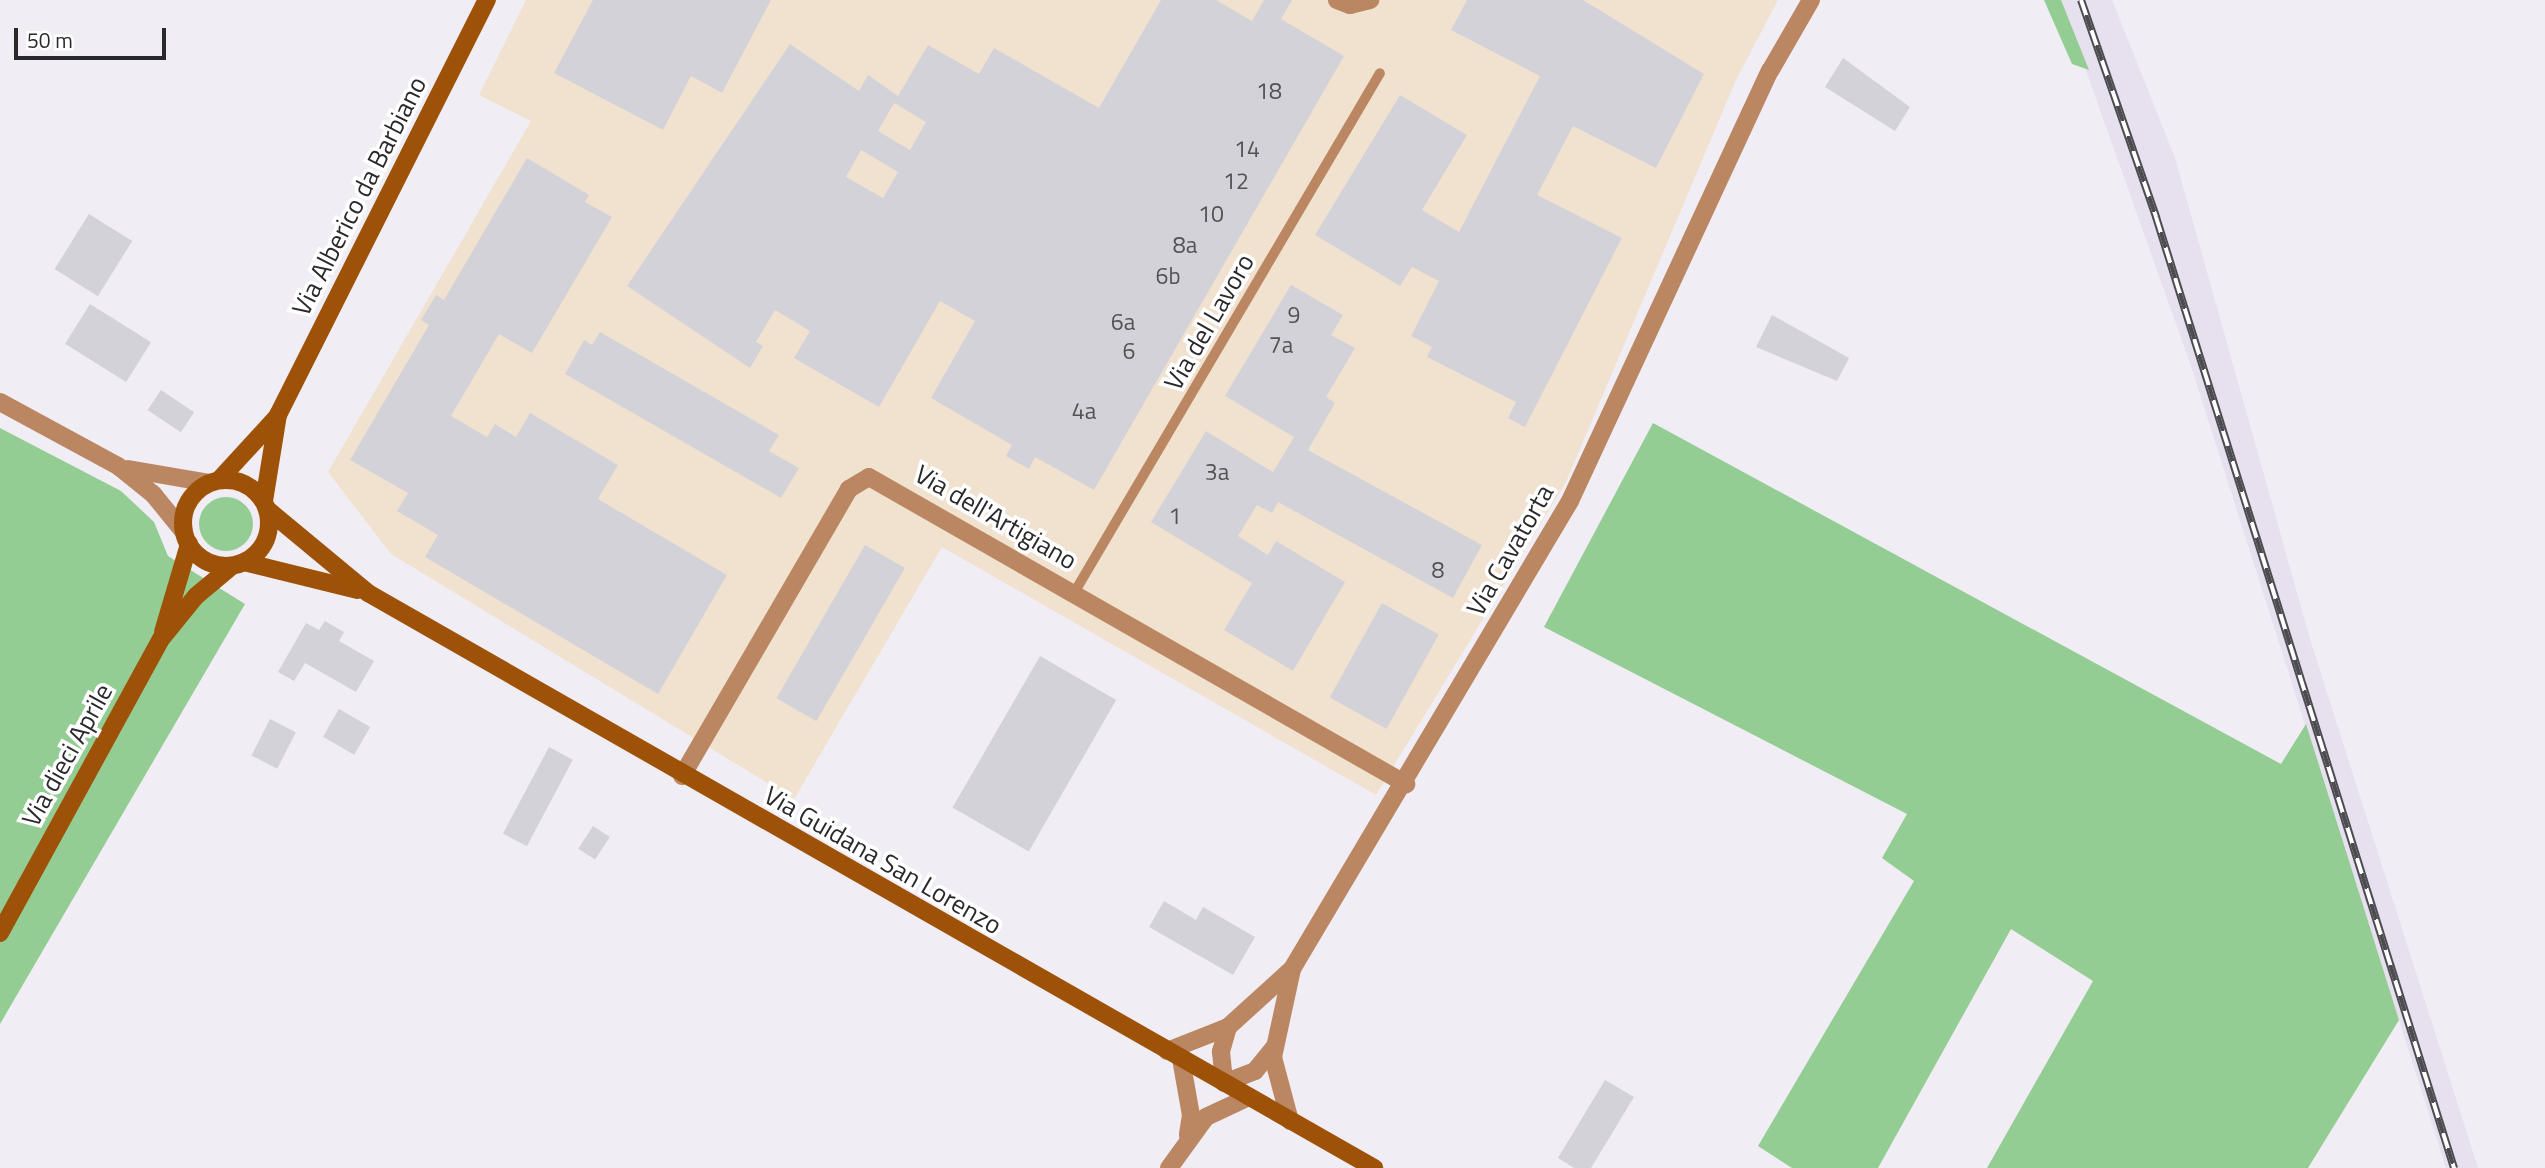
<!DOCTYPE html>
<style>
body{margin:0}
#map{position:relative;width:2545px;height:1168px;overflow:hidden;background:#f0edf4;font-family:"Titillium Web",sans-serif}
div>[style]{position:absolute}
.industrial>*{inset:0;background:#f0e2cf}
.built>*{inset:0;background:#e6e0ef}
.green>*{inset:0;background:#93cd93}
.round{border-radius:50%}
.building>*{inset:0;background:#d4d2d9;transform-origin:0 0}
.lane>*{height:10px;margin:-5px;padding:0 5px;transform-origin:5px;border-radius:5px;background:#bb8762}
.street>*{height:18px;margin:-9px;padding:0 9px;transform-origin:9px;border-radius:9px;background:#bb8762}
.secondary>*{height:18px;margin:-9px;padding:0 9px;transform-origin:9px;border-radius:9px;background:#9e5207}
.secondary>.ring{margin:-9px;padding:0;box-sizing:content-box;background:none;border:18px solid #9e5207;border-radius:50%}
.rail>*{height:8px;margin-top:-4px;transform-origin:0;background:repeating-linear-gradient(90deg,#fff 0 16px,#4d4c50 0 32px);box-sizing:border-box;border-block:2px solid #4d4c50}
span{translate:-50% -50%;white-space:nowrap;text-align:center;line-height:1.15;-webkit-text-stroke:7px #fff;paint-order:stroke}
.number-label{font-size:23px;color:#545256}
.number-label span{-webkit-text-stroke-width:0}
.street-label{font-size:26px;color:#29282b}
.scale{position:absolute;left:14px;top:28px;width:152px;height:32px;box-sizing:border-box;border:4px solid #29282b;border-top:0;padding-left:9px;font-size:21px;line-height:24px;white-space:nowrap;color:#29282b;-webkit-text-stroke:5px #fff;paint-order:stroke}
</style>
<div id="map">
<div class="industrial">
<i style="clip-path:polygon(526px 0,1778px 0,1736px 80px,1566px 482px,1376px 795px,942px 547px,794px 799px,391px 554px,328px 472px,531px 121px,479px 95px)"></i>
</div>
<div class="built">
<i style="clip-path:polygon(2061px 0,2112px 0,2175px 158px,2310px 639px,2478px 1168px,2446px 1168px,2191px 366px)"></i>
</div>
<div class="green">
<i style="clip-path:polygon(2044px 0,2061px 0,2089px 70px,2072px 64px)"></i>
<i style="clip-path:polygon(1653px 423px,2281px 764px,2306px 724px,2399px 1020px,2308px 1168px,1987px 1168px,2093px 981px,2011px 929px,1878px 1168px,1792px 1168px,1758px 1146px,1914px 881px,1882px 858px,1907px 814px,1544px 627px)"></i>
<i style="clip-path:polygon(0 428px,121px 491px,154px 522px,168px 556px,245px 604px,0 1024px)"></i>
<i class="round" style="left:199px;top:497px;width:54px;height:54px"></i>
</div>
<div class="building">
<i style="clip-path:polygon(593px 0,771px 0,722px 93px,691px 76px,663px 130px,554px 73px)"></i>
<i style="clip-path:polygon(evenodd,1161px 0,1216px 0,1252px 21px,1264px 0,1292px 0,1281px 19px,1344px 56px,1094px 490px,1035px 457px,1029px 469px,1006px 456px,1012px 445px,931px 398px,975px 321px,940px 301px,879px 407px,794px 358px,810px 331px,775px 310px,756px 342px,763px 346px,750px 368px,627px 286px,790px 44px,859px 91px,868px 75px,898px 96px,928px 45px,979px 74px,994px 48px,1099px 108px,1161px 0,894px 103px,926px 122px,910px 150px,878px 131px,894px 103px,1161px 0,861px 150px,898px 172px,883px 198px,846px 177px,861px 150px)"></i>
<i style="clip-path:polygon(1467px 0,1583px 0,1704px 74px,1656px 168px,1573px 126px,1537px 195px,1622px 238px,1525px 427px,1508px 418px,1516px 402px,1427px 357px,1432px 347px,1411px 336px,1439px 281px,1412px 267px,1400px 286px,1315px 235px,1400px 95px,1467px 135px,1422px 210px,1459px 232px,1540px 76px,1451px 30px)"></i>
<i style="clip-path:polygon(1843px 58px,1910px 107px,1895px 131px,1825px 87px)"></i>
<i style="clip-path:polygon(527px 158px,589px 195px,585px 202px,612px 217px,532px 353px,499px 334px,451px 416px,487px 437px,495px 424px,516px 437px,530px 413px,618px 465px,598px 499px,727px 575px,658px 694px,425px 557px,438px 535px,397px 511px,408px 493px,350px 460px,429px 325px,421px 320px,436px 295px,444px 300px)"></i>
<i style="left:89px;top:214px;width:51px;height:65px;rotate:32deg"></i>
<i style="clip-path:polygon(1291px 285px,1343px 315px,1331px 335px,1355px 348px,1326px 397px,1335px 403px,1308px 450px,1482px 545px,1453px 598px,1278px 502px,1272px 513px,1257px 505px,1238px 536px,1268px 555px,1276px 541px,1345px 582px,1293px 671px,1224px 630px,1252px 583px,1151px 522px,1206px 431px,1273px 472px,1294px 437px,1225px 396px)"></i>
<i style="left:90px;top:304px;width:72px;height:47px;rotate:32deg"></i>
<i style="clip-path:polygon(1772px 315px,1849px 358px,1837px 381px,1756px 347px)"></i>
<i style="clip-path:polygon(600px 332px,779px 435px,769px 451px,799px 468px,781px 498px,565px 374px,584px 340px,592px 345px)"></i>
<i style="left:161px;top:390px;width:40px;height:24px;rotate:34deg"></i>
<i style="left:865px;top:545px;width:46px;height:177px;rotate:30deg"></i>
<i style="left:1382px;top:603px;width:65px;height:108px;rotate:29deg"></i>
<i style="clip-path:polygon(325px 621px,344px 632px,339px 641px,374px 661px,356px 692px,305px 663px,294px 681px,278px 672px,306px 623px,319px 630px)"></i>
<i style="left:1040px;top:656px;width:88px;height:175px;rotate:30deg"></i>
<i style="left:339px;top:709px;width:36px;height:32px;rotate:30deg"></i>
<i style="left:270px;top:719px;width:29px;height:41px;rotate:27deg"></i>
<i style="left:549px;top:747px;width:27px;height:98px;rotate:28deg"></i>
<i style="left:593px;top:826px;width:20px;height:27px;rotate:33deg"></i>
<i style="clip-path:polygon(1164px 901px,1196px 920px,1203px 907px,1255px 937px,1233px 975px,1149px 927px)"></i>
<i style="clip-path:polygon(1605px 1080px,1634px 1097px,1591px 1168px,1574px 1168px,1558px 1158px)"></i>
</div>
<div class="lane">
<i style="left:1074px;top:593px;width:603px;rotate:-59.52deg"></i>
</div>
<div class="street">
<i style="left:1337px;top:0;width:14px;rotate:21deg"></i>
<i style="left:1350px;top:5px;width:21px;rotate:-14deg"></i>
<i style="left:0;top:402px;width:134px;rotate:28.5deg"></i>
<i style="left:118px;top:466px;width:45px;rotate:38.7deg"></i>
<i style="left:153px;top:494px;width:49px;rotate:50.8deg"></i>
<i style="left:128px;top:469px;width:82px;rotate:9.8deg"></i>
<i style="left:682px;top:776px;width:332px;rotate:-59.8deg"></i>
<i style="left:849px;top:489px;width:23px;rotate:-31deg"></i>
<i style="left:869px;top:477px;width:619px;rotate:29.76deg"></i>
<i style="left:1228px;top:1027px;width:26px;rotate:106deg"></i>
<i style="left:1221px;top:1052px;width:31px;rotate:84deg"></i>
<i style="left:1224px;top:1083px;width:33px;rotate:-21deg"></i>
<i style="left:1255px;top:1071px;width:32px;rotate:-51deg"></i>
<i style="left:1167px;top:1051px;width:66px;rotate:-21.5deg"></i>
<i style="left:1228px;top:1027px;width:86px;rotate:-42.2deg"></i>
<i style="left:1181px;top:1059px;width:57px;rotate:79.9deg"></i>
<i style="left:1191px;top:1115px;width:20px;rotate:99deg"></i>
<i style="left:1290px;top:1121px;width:66px;rotate:-104.9deg"></i>
<i style="left:1273px;top:1057px;width:90px;rotate:-77.8deg"></i>
<i style="left:1292px;top:969px;width:544px;rotate:-59.29deg"></i>
<i style="left:1570px;top:501px;width:474px;rotate:-65.1deg"></i>
<i style="left:1770px;top:71px;width:82px;rotate:-60deg"></i>
<i style="left:1169px;top:1168px;width:63px;rotate:-54deg"></i>
<i style="left:1206px;top:1117px;width:47px;rotate:-24.9deg"></i>
</div>
<div class="secondary">
<i class="ring" style="left:183px;top:480px;width:68px;height:68px"></i>
<i style="left:219px;top:480px;width:84px;rotate:-47.4deg"></i>
<i style="left:264px;top:501px;width:87px;rotate:-80.8deg"></i>
<i style="left:278px;top:415px;width:465px;rotate:-63.3deg"></i>
<i style="left:268px;top:510px;width:130px;rotate:39.7deg"></i>
<i style="left:368px;top:593px;width:1159px;rotate:29.75deg"></i>
<i style="left:244px;top:562px;width:117px;rotate:13.8deg"></i>
<i style="left:163px;top:632px;width:92px;rotate:-73.5deg"></i>
<i style="left:0;top:933px;width:335px;rotate:-61.3deg"></i>
<i style="left:161px;top:639px;width:55px;rotate:-50.9deg"></i>
<i style="left:196px;top:596px;width:47px;rotate:-39.8deg"></i>
</div>
<div class="rail">
<i style="left:2081px;top:0;width:230px;rotate:70.9deg"></i>
<i style="left:2156px;top:217px;width:997px;rotate:72.6deg"></i>
</div>
<div class="number-label">
<span style="left:1269px;top:91px">18</span>
<span style="left:1247px;top:149px">14</span>
<span style="left:1236px;top:181px">12</span>
<span style="left:1211px;top:214px">10</span>
<span style="left:1185px;top:245px">8a</span>
<span style="left:1168px;top:276px">6b</span>
<span style="left:1294px;top:315px">9</span>
<span style="left:1123px;top:322px">6a</span>
<span style="left:1281px;top:345px">7a</span>
<span style="left:1129px;top:351px">6</span>
<span style="left:1084px;top:411px">4a</span>
<span style="left:1217px;top:472px">3a</span>
<span style="left:1175px;top:516px">1</span>
<span style="left:1438px;top:570px">8</span>
</div>
<div class="street-label">
<span style="left:359px;top:196px;rotate:-63deg">Via Alberico da Barbiano</span>
<span style="left:1209px;top:322px;rotate:-60deg">Via del Lavoro</span>
<span style="left:996px;top:517px;rotate:30deg">Via dell'Artigiano</span>
<span style="left:1510px;top:550px;rotate:-60deg">Via Cavatorta</span>
<span style="left:67px;top:755px;rotate:-61deg">Via dieci Aprile</span>
<span style="left:883px;top:860px;rotate:30deg">Via Guidana San Lorenzo</span>
</div>
<div class="scale">50 m</div>
</div>
